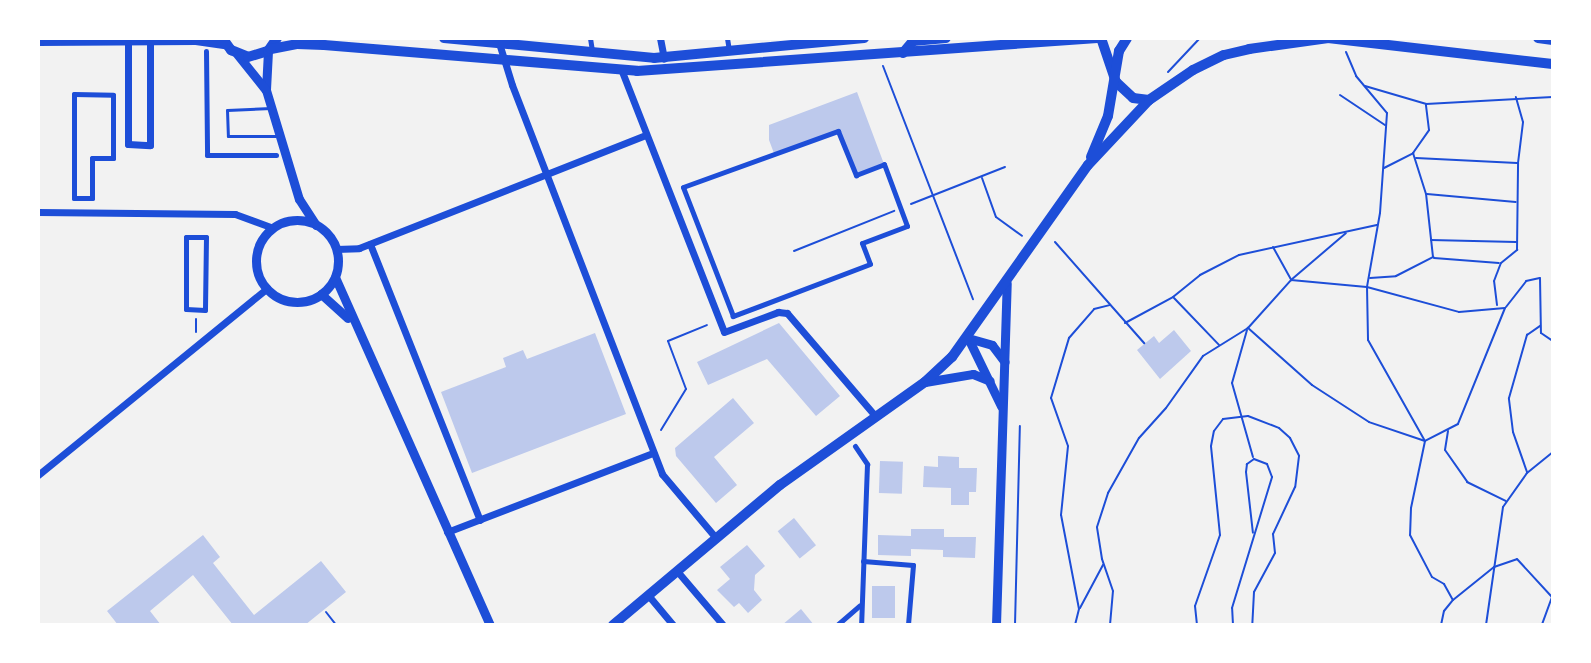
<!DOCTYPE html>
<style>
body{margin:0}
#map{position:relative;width:1591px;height:663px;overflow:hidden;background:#f2f2f2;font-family:Manrope,sans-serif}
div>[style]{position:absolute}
.building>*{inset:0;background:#bdc9ec;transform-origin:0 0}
.path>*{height:2px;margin:-1px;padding:0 1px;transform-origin:1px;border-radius:1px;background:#1d4ed8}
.service>*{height:3px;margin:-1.5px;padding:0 1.5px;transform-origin:1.5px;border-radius:1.5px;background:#1d4ed8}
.pedestrian>*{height:5px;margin:-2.5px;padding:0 2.5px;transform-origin:2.5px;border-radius:2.5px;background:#1d4ed8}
.minor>*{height:7px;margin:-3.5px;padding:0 3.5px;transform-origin:3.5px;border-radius:3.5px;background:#1d4ed8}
.tertiary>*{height:9px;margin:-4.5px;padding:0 4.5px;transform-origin:4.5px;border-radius:4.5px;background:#1d4ed8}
.tertiary>.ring{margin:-4.5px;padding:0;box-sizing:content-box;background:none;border:9px solid #1d4ed8;border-radius:50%}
.secondary>*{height:10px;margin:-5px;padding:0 5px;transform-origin:5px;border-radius:5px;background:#1d4ed8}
span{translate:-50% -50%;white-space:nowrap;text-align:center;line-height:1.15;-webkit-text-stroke:8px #fff;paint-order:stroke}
.frame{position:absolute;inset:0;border:40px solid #fff;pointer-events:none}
</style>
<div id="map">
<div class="building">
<i style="clip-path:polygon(857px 92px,884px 164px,856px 175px,838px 131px,775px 156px,769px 140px,769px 125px)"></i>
<i style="clip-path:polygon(779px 323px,840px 396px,816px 416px,767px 359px,708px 385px,697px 362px)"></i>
<i style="clip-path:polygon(1174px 330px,1191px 351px,1160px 379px,1137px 350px,1154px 336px,1159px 343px)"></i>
<i style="clip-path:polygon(595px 333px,626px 414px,472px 473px,441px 392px,506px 367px,503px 358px,523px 350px,527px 359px)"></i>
<i style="clip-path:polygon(733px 398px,754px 423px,714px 457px,737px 485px,716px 503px,676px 456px,675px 448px)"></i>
<i style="clip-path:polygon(938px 456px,959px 457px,959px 468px,977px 468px,976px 492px,969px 492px,969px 505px,951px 505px,951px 488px,923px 487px,924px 466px,938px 467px)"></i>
<i style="left:880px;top:461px;width:23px;height:32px;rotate:2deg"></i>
<i style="left:794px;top:518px;width:35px;height:21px;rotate:51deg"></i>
<i style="clip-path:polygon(911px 529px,944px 529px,944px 537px,976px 537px,975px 558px,943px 557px,943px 550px,911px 549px,911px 556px,878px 555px,878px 535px,911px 536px)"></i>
<i style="clip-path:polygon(203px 535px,220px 557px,213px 563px,254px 615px,321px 561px,346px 592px,305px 625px,233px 625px,193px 575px,150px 611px,161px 625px,118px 625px,107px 611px)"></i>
<i style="clip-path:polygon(747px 545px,765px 566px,755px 575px,754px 590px,762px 600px,748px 613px,739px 603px,734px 607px,717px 590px,730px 579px,720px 567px)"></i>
<i style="left:872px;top:586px;width:23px;height:32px"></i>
<i style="clip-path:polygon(801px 609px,814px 625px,782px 625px)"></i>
</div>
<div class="path">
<i style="left:1346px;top:52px;width:26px;rotate:67deg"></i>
<i style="left:1356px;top:76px;width:48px;rotate:50deg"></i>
<i style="left:1387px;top:113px;width:100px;rotate:94deg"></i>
<i style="left:1380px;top:213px;width:75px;rotate:100deg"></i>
<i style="left:1367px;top:287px;width:53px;rotate:88.9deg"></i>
<i style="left:1368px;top:340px;width:116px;rotate:60.6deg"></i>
<i style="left:1425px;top:441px;width:68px;rotate:101.8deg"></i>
<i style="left:1411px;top:508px;width:27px;rotate:92deg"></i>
<i style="left:1410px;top:535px;width:47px;rotate:62.4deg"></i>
<i style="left:1432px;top:577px;width:14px;rotate:30deg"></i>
<i style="left:1444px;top:584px;width:18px;rotate:61deg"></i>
<i style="left:883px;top:66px;width:250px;rotate:68.9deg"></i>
<i style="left:1168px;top:72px;width:47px;rotate:-46.7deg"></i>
<i style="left:1365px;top:86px;width:64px;rotate:16.4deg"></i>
<i style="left:1426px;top:104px;width:127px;rotate:-3.2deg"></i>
<i style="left:1340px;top:95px;width:54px;rotate:33.7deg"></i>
<i style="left:1416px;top:158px;width:101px;rotate:2.8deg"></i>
<i style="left:1384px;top:168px;width:33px;rotate:-27deg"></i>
<i style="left:1413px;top:153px;width:28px;rotate:-55deg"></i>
<i style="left:1429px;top:130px;width:25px;rotate:-97deg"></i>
<i style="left:982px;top:178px;width:41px;rotate:70.3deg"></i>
<i style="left:996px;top:217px;width:32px;rotate:36deg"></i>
<i style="left:1427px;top:194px;width:89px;rotate:5.1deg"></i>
<i style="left:911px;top:204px;width:101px;rotate:-21.5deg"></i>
<i style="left:1431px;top:240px;width:85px;rotate:1.3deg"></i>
<i style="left:1055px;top:242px;width:135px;rotate:48.6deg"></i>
<i style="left:1273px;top:247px;width:38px;rotate:61deg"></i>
<i style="left:1291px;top:280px;width:72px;rotate:-40.5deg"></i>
<i style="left:794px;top:251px;width:108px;rotate:-21.8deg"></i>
<i style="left:1434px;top:258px;width:65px;rotate:4.4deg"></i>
<i style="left:1370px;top:278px;width:26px;rotate:-4deg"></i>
<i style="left:1396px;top:276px;width:42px;rotate:-27.2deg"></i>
<i style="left:1433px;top:257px;width:63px;rotate:-96.3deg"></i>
<i style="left:1426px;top:194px;width:43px;rotate:-107.6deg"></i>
<i style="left:1174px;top:298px;width:65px;rotate:46.2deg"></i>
<i style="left:1497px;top:305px;width:24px;rotate:-97deg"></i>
<i style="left:1494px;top:281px;width:19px;rotate:-69deg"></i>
<i style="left:1501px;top:263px;width:21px;rotate:-39deg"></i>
<i style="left:1517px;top:250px;width:87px;rotate:-89.3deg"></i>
<i style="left:1518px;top:163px;width:41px;rotate:-83deg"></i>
<i style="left:1523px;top:122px;width:26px;rotate:-106deg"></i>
<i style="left:1506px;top:307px;width:33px;rotate:-52deg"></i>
<i style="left:1526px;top:281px;width:14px;rotate:-12deg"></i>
<i style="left:1540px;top:278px;width:55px;rotate:89deg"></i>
<i style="left:1541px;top:333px;width:14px;rotate:34deg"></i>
<i style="left:196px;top:319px;width:13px;rotate:90deg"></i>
<i style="left:1125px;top:323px;width:55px;rotate:-28.4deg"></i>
<i style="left:1173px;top:297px;width:35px;rotate:-39deg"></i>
<i style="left:1200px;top:275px;width:44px;rotate:-27.1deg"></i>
<i style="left:1239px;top:255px;width:141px;rotate:-12.3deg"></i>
<i style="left:1247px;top:330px;width:55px;rotate:105.8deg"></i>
<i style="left:1232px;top:383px;width:77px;rotate:74.2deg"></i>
<i style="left:661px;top:430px;width:48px;rotate:-58.6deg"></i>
<i style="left:686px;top:389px;width:51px;rotate:-110.6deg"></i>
<i style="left:668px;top:341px;width:42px;rotate:-22.3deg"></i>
<i style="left:1448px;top:431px;width:19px;rotate:99deg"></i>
<i style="left:1445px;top:450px;width:39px;rotate:55deg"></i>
<i style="left:1467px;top:482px;width:43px;rotate:26deg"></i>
<i style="left:1527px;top:472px;width:42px;rotate:-109.3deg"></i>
<i style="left:1513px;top:432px;width:34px;rotate:-97deg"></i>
<i style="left:1509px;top:398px;width:66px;rotate:-74.1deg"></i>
<i style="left:1527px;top:335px;width:16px;rotate:-35deg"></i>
<i style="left:1080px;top:608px;width:49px;rotate:-61.9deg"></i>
<i style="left:326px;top:612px;width:16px;rotate:52deg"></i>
<i style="left:1015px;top:625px;width:199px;rotate:-88.6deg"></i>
<i style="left:1075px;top:625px;width:16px;rotate:-76deg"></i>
<i style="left:1079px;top:609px;width:96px;rotate:-100.8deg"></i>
<i style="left:1061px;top:515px;width:69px;rotate:-84.2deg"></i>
<i style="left:1068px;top:446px;width:51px;rotate:-109.5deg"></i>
<i style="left:1051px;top:398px;width:63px;rotate:-73.3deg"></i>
<i style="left:1069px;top:338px;width:38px;rotate:-49deg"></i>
<i style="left:1094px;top:309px;width:16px;rotate:-14deg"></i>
<i style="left:1110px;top:625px;width:34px;rotate:-85deg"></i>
<i style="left:1113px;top:591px;width:34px;rotate:-109deg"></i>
<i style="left:1102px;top:559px;width:32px;rotate:-99deg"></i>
<i style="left:1097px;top:527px;width:36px;rotate:-72deg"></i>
<i style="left:1108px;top:493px;width:63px;rotate:-60.6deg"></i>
<i style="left:1139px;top:438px;width:40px;rotate:-48deg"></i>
<i style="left:1166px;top:408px;width:64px;rotate:-54.6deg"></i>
<i style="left:1203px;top:356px;width:53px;rotate:-31.9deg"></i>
<i style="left:1248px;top:328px;width:64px;rotate:-48.1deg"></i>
<i style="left:1291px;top:280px;width:76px;rotate:5.3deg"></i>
<i style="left:1367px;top:287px;width:95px;rotate:15.2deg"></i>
<i style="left:1459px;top:312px;width:46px;rotate:-5deg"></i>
<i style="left:1505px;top:308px;width:125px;rotate:112.1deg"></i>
<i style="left:1458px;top:424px;width:37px;rotate:153deg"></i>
<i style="left:1425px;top:441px;width:59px;rotate:-161.3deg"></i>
<i style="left:1369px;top:422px;width:68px;rotate:-147deg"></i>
<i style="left:1312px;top:385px;width:86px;rotate:-138.3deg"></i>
<i style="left:1197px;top:625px;width:19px;rotate:-96deg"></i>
<i style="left:1195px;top:606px;width:75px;rotate:-70.6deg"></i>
<i style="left:1220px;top:535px;width:89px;rotate:-95.8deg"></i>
<i style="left:1211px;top:446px;width:15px;rotate:-79deg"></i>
<i style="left:1214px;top:431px;width:15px;rotate:-53deg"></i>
<i style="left:1223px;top:419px;width:25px;rotate:-7deg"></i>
<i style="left:1248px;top:416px;width:33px;rotate:21deg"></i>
<i style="left:1279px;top:428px;width:15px;rotate:42deg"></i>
<i style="left:1290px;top:438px;width:20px;rotate:63deg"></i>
<i style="left:1299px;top:456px;width:31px;rotate:97deg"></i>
<i style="left:1295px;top:487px;width:52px;rotate:115.1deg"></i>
<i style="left:1273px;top:534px;width:19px;rotate:84deg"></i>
<i style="left:1275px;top:553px;width:44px;rotate:118.3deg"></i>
<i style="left:1254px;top:592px;width:33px;rotate:93deg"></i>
<i style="left:1233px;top:625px;width:17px;rotate:-93deg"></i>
<i style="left:1232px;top:608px;width:137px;rotate:-73deg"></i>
<i style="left:1272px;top:477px;width:14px;rotate:-111deg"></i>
<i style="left:1267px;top:464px;width:14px;rotate:-159deg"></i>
<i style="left:1254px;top:459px;width:9px;rotate:144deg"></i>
<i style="left:1247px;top:464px;width:8px;rotate:97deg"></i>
<i style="left:1246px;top:472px;width:61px;rotate:83.5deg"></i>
<i style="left:1441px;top:625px;width:14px;rotate:-78deg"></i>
<i style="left:1444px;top:611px;width:14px;rotate:-51deg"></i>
<i style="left:1453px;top:600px;width:53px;rotate:-38.8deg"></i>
<i style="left:1494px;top:567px;width:24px;rotate:-19deg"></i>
<i style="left:1517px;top:559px;width:52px;rotate:47.4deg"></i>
<i style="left:1552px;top:597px;width:30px;rotate:110deg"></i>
<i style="left:1486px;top:625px;width:119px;rotate:-81.8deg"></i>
<i style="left:1503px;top:507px;width:42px;rotate:-54.8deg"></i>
<i style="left:1527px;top:473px;width:33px;rotate:-39deg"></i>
</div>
<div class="service">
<i style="left:271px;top:108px;width:44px;rotate:177.4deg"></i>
<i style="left:227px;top:110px;width:26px;rotate:88deg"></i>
<i style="left:228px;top:136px;width:50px"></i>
</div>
<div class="pedestrian">
<i style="left:590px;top:38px;width:12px;rotate:81deg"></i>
<i style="left:727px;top:38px;width:13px;rotate:81deg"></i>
<i style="left:206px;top:51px;width:104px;rotate:89.4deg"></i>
<i style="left:207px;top:155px;width:69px"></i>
<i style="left:74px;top:94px;width:39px;rotate:1deg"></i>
<i style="left:113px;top:95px;width:63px;rotate:90deg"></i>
<i style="left:113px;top:158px;width:21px;rotate:180deg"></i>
<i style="left:92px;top:158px;width:40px;rotate:90deg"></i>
<i style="left:92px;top:198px;width:18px;rotate:180deg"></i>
<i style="left:74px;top:198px;width:104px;rotate:-90deg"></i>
<i style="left:838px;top:131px;width:48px;rotate:67.8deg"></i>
<i style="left:856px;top:175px;width:30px;rotate:-21deg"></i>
<i style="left:884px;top:164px;width:66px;rotate:69.6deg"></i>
<i style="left:907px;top:226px;width:48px;rotate:159.3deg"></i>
<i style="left:862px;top:243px;width:22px;rotate:69deg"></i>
<i style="left:870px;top:264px;width:147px;rotate:159.2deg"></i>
<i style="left:733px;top:316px;width:138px;rotate:-111.2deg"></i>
<i style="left:683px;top:187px;width:165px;rotate:-19.9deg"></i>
<i style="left:186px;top:237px;width:20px"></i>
<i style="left:206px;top:237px;width:73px;rotate:90.8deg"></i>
<i style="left:205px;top:310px;width:19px;rotate:-177deg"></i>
<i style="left:186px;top:309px;width:72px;rotate:-90deg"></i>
<i style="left:855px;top:446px;width:22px;rotate:56deg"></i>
<i style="left:867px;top:464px;width:161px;rotate:92.1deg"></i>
<i style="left:863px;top:561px;width:50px;rotate:4.6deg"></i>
<i style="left:913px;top:565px;width:60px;rotate:94.8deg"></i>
<i style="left:837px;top:625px;width:30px;rotate:-41deg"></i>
</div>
<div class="minor">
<i style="left:660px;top:38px;width:21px;rotate:79deg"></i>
<i style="left:128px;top:39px;width:105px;rotate:90deg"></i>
<i style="left:128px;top:144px;width:22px;rotate:3deg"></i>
<i style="left:150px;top:145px;width:107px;rotate:-90deg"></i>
<i style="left:499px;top:43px;width:44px;rotate:72.8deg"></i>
<i style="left:512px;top:85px;width:417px;rotate:68.9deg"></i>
<i style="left:662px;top:474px;width:84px;rotate:49.8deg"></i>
<i style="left:621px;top:69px;width:282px;rotate:68.6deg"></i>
<i style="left:724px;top:332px;width:58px;rotate:-20.3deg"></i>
<i style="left:778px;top:312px;width:9px;rotate:6deg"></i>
<i style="left:787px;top:313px;width:137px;rotate:49.4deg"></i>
<i style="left:38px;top:212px;width:197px;rotate:0.6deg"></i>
<i style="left:235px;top:214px;width:40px;rotate:20.2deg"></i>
<i style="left:370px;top:244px;width:297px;rotate:68.3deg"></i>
<i style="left:336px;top:249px;width:23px;rotate:-2deg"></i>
<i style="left:359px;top:248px;width:308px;rotate:-21.5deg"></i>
<i style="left:38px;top:475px;width:296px;rotate:-39.2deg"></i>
<i style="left:447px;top:532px;width:221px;rotate:-21deg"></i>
<i style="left:677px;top:571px;width:71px;rotate:49.6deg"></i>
<i style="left:648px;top:595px;width:39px;rotate:50deg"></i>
</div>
<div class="tertiary">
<i style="left:268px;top:51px;width:39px;rotate:93deg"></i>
<i style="left:266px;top:90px;width:114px;rotate:73.2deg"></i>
<i style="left:299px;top:199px;width:31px;rotate:57deg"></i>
<i style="left:237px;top:54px;width:45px;rotate:51.3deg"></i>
<i class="ring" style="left:256px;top:220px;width:73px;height:73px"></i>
<i style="left:335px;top:277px;width:381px;rotate:66deg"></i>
<i style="left:321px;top:294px;width:36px;rotate:42deg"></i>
<i style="left:968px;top:338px;width:76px;rotate:64.1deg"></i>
<i style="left:968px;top:338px;width:25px;rotate:16deg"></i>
<i style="left:992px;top:345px;width:21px;rotate:53deg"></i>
<i style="left:925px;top:382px;width:49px;rotate:-9.5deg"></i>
<i style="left:973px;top:374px;width:18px;rotate:22deg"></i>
<i style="left:996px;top:625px;width:342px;rotate:-88.2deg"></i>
</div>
<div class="secondary">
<i style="left:444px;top:38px;width:211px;rotate:5.4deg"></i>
<i style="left:654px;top:58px;width:211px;rotate:-5.4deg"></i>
<i style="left:1538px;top:38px;width:15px;rotate:8deg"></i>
<i style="left:223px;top:39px;width:14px;rotate:54deg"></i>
<i style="left:231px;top:50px;width:18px;rotate:22deg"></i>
<i style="left:248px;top:57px;width:21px;rotate:-17deg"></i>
<i style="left:268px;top:51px;width:16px;rotate:-55deg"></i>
<i style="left:38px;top:41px;width:158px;rotate:-0.4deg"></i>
<i style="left:196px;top:40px;width:30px;rotate:8deg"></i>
<i style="left:271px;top:49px;width:26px;rotate:-11deg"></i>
<i style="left:297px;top:44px;width:27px;rotate:2deg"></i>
<i style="left:324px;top:45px;width:314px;rotate:4.7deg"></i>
<i style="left:637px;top:71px;width:465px;rotate:-4.1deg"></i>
<i style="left:1101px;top:38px;width:46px;rotate:71.2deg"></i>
<i style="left:1116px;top:82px;width:23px;rotate:43deg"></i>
<i style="left:1133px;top:98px;width:16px;rotate:7deg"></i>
<i style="left:903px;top:53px;width:16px;rotate:-50deg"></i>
<i style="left:913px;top:41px;width:33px;rotate:-5deg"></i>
<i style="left:1091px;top:157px;width:44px;rotate:-67.5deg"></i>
<i style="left:1108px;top:116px;width:66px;rotate:-80.4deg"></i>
<i style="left:1119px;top:51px;width:15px;rotate:-58deg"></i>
<i style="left:613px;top:625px;width:218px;rotate:-40deg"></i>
<i style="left:780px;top:485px;width:178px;rotate:-35.4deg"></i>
<i style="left:925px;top:382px;width:37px;rotate:-43deg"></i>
<i style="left:952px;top:357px;width:235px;rotate:-54.7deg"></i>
<i style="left:1088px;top:165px;width:89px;rotate:-46.8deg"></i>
<i style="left:1149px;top:100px;width:53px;rotate:-34.3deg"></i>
<i style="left:1193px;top:70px;width:34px;rotate:-26deg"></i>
<i style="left:1224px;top:55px;width:26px;rotate:-13deg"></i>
<i style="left:1249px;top:49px;width:80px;rotate:-7.9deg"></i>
<i style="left:1328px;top:38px;width:226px;rotate:6.6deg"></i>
</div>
<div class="frame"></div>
</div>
